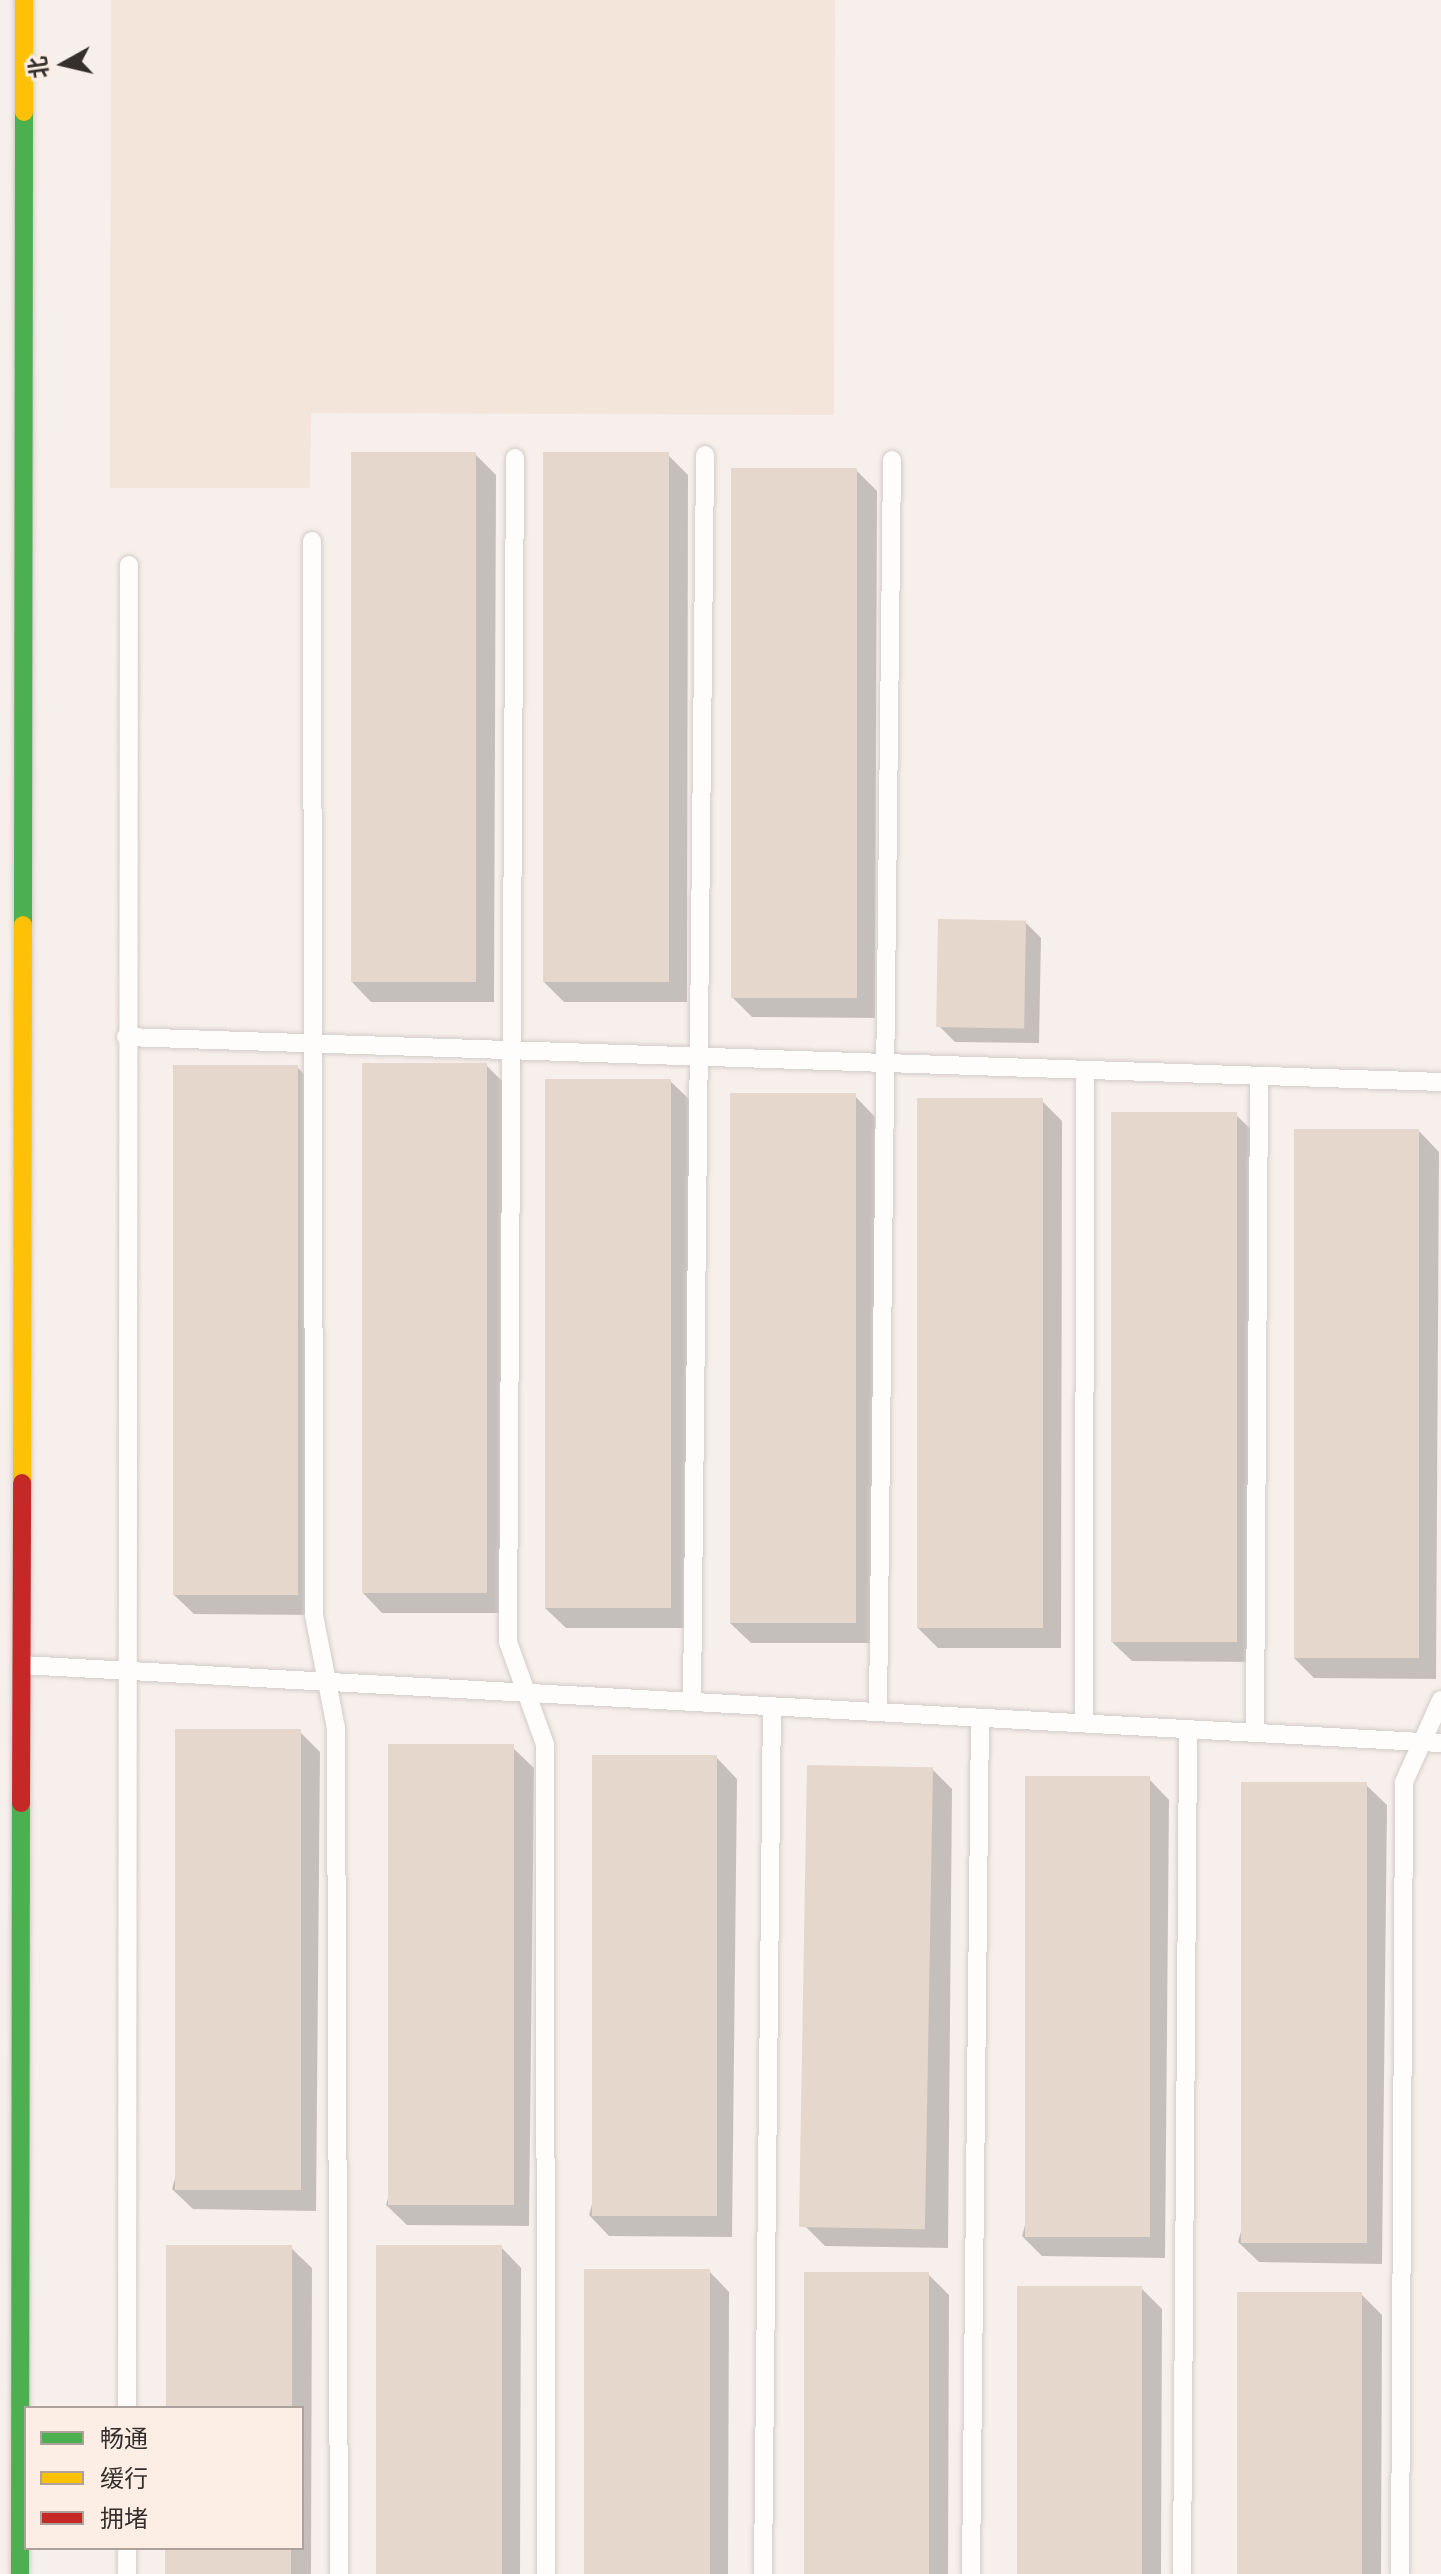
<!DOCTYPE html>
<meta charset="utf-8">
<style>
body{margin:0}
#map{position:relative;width:1441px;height:2574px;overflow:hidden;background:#f7efeb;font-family:Spectral,"Noto Sans SC",serif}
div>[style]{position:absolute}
.built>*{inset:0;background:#f4e5db}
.shadow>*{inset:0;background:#0003}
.building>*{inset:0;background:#e6d7cc;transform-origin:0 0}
.roads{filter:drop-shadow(0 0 2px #d2cbc8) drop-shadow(0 0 2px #d2cbc8)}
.lane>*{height:18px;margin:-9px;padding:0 9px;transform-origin:9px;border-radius:9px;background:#fefdfc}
.fast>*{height:18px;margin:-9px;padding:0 9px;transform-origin:9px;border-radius:9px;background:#4caf50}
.slow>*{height:18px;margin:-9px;padding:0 9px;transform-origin:9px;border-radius:9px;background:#ffc107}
.jam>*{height:18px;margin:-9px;padding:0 9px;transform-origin:9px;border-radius:9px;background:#c62828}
span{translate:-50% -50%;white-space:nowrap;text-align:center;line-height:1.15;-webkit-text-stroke:6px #fdeee5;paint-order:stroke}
.legend{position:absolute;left:24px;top:2406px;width:280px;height:144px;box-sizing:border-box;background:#fdeee5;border:2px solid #ada29b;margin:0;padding:10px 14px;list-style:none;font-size:24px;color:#342f2c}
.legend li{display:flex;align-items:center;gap:16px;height:40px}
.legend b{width:40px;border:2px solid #ada29b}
.north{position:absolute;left:24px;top:24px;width:80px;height:80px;-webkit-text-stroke:6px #fdeee5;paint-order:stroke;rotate:262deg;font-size:22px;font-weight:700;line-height:32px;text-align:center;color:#342f2c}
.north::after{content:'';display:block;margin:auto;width:28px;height:36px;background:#342f2c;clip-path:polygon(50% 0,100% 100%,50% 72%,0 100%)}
</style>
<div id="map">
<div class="built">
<i style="clip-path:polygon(111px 0,835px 0,834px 415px,311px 413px,310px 488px,110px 488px)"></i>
</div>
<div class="shadow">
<i style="clip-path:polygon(476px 455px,496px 475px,494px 1002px,371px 1002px,351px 981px)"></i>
<i style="clip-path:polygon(668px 455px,688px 475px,687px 1002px,564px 1002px,543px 981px)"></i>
<i style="clip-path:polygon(856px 470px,877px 491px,875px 1018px,752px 1017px,732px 997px)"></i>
<i style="clip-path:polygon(1025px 922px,1041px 938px,1039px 1043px,955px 1042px,939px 1026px)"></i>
<i style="clip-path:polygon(487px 1066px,507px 1086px,505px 1613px,382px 1613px,362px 1592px)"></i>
<i style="clip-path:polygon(297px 1067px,318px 1088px,316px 1615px,194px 1614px,173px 1594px)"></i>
<i style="clip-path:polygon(670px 1081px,691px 1101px,689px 1628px,566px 1628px,545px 1608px)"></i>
<i style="clip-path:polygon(855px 1096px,875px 1117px,874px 1643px,751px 1643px,730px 1623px)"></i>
<i style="clip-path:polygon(1042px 1101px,1062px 1121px,1061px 1648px,938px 1648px,917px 1627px)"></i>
<i style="clip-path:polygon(1236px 1115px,1257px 1135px,1255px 1662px,1132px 1661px,1111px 1641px)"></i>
<i style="clip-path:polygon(1419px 1131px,1439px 1152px,1436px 1679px,1314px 1678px,1294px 1658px)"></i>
<i style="clip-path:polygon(300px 1732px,320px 1752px,316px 2211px,193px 2209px,172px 2189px)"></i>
<i style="clip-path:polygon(513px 1748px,534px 1768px,529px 2226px,407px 2225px,386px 2205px)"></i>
<i style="clip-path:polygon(717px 1758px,737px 1779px,732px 2237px,609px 2236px,589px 2215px)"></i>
<i style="clip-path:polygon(932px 1769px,952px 1789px,948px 2248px,825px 2246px,805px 2226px)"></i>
<i style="clip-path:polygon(1149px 1779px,1169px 1800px,1165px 2258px,1042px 2256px,1022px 2236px)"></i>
<i style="clip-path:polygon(1366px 1785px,1387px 1805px,1382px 2264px,1259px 2262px,1238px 2242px)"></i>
<i style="clip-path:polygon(501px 2247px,521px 2268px,520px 2574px,377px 2574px)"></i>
<i style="clip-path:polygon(291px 2248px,312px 2268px,311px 2574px,167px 2574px,167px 2548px,302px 2548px,302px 2408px,168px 2408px)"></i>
<i style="clip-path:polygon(709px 2271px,729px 2292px,728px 2574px,585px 2574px)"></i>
<i style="clip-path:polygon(929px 2275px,949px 2295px,948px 2574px,805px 2574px)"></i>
<i style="clip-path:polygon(1142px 2289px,1162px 2309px,1161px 2574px,1018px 2574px)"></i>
<i style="clip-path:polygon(1361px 2294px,1382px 2315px,1381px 2574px,1238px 2574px)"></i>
</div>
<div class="building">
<i style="left:351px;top:452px;width:125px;height:530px"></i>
<i style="left:543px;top:452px;width:126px;height:530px"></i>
<i style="left:731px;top:468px;width:126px;height:530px"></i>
<i style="left:938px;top:919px;width:88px;height:108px;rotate:1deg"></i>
<i style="left:362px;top:1063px;width:125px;height:530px"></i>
<i style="left:173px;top:1065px;width:125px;height:530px"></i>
<i style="left:545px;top:1079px;width:126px;height:529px"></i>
<i style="left:730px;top:1093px;width:126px;height:530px"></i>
<i style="left:917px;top:1098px;width:126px;height:530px"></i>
<i style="left:1111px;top:1112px;width:126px;height:530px"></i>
<i style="left:1294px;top:1129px;width:125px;height:529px"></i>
<i style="left:175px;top:1729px;width:126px;height:461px"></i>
<i style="left:388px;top:1744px;width:126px;height:461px"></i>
<i style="left:592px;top:1755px;width:125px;height:461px"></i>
<i style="left:807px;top:1765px;width:126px;height:462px;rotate:1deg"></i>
<i style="left:1025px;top:1776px;width:125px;height:461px"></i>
<i style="left:1241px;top:1782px;width:126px;height:461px"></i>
<i style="left:166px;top:2245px;width:126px;height:163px"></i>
<i style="left:376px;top:2245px;width:126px;height:329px"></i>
<i style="left:584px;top:2269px;width:126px;height:305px"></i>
<i style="left:804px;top:2272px;width:125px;height:302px"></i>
<i style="left:1017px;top:2286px;width:125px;height:288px"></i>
<i style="left:1237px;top:2292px;width:125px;height:282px"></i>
<i style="left:165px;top:2548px;width:126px;height:26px"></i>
</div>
<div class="roads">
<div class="lane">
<i style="left:515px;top:458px;width:1184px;rotate:90.34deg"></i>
<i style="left:508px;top:1642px;width:109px;rotate:70.1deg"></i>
<i style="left:545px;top:1744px;width:830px;rotate:89.93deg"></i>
<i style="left:312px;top:541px;width:1074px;rotate:89.89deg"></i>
<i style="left:314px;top:1615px;width:115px;rotate:79deg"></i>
<i style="left:336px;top:1728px;width:846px;rotate:89.8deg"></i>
<i style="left:126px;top:1037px;width:1316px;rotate:1.96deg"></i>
<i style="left:22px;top:1665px;width:1421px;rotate:3.15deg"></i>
<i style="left:692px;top:1702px;width:1247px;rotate:-89.4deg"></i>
<i style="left:878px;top:1712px;width:1252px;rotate:-89.36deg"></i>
<i style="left:1084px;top:1723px;width:653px;rotate:-89.91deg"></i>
<i style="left:1255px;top:1733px;width:657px;rotate:-89.65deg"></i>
<i style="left:127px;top:2408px;width:1843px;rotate:-89.94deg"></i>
<i style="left:127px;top:2548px;width:26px;rotate:90deg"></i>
<i style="left:763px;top:2574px;width:868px;rotate:-89.41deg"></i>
<i style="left:971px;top:2574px;width:856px;rotate:-89.4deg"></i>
<i style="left:1182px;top:2574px;width:845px;rotate:-89.59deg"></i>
<i style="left:1400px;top:2574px;width:792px;rotate:-89.71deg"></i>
<i style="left:1404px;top:1782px;width:90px;rotate:-65.7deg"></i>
</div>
<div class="fast">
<i style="left:23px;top:925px;width:813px;rotate:-89.93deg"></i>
<i style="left:20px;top:2574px;width:771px;rotate:-89.93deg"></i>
</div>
<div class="slow">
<i style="left:24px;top:112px;width:112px;rotate:-90deg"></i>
<i style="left:22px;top:1483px;width:558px;rotate:-89.9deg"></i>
</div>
<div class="jam">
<i style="left:21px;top:1803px;width:320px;rotate:-89.8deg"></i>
</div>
</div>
<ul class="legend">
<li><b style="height:10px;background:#4caf50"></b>畅通</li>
<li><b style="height:10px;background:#ffc107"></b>缓行</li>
<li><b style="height:10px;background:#c62828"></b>拥堵</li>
</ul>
<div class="north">北</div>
</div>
